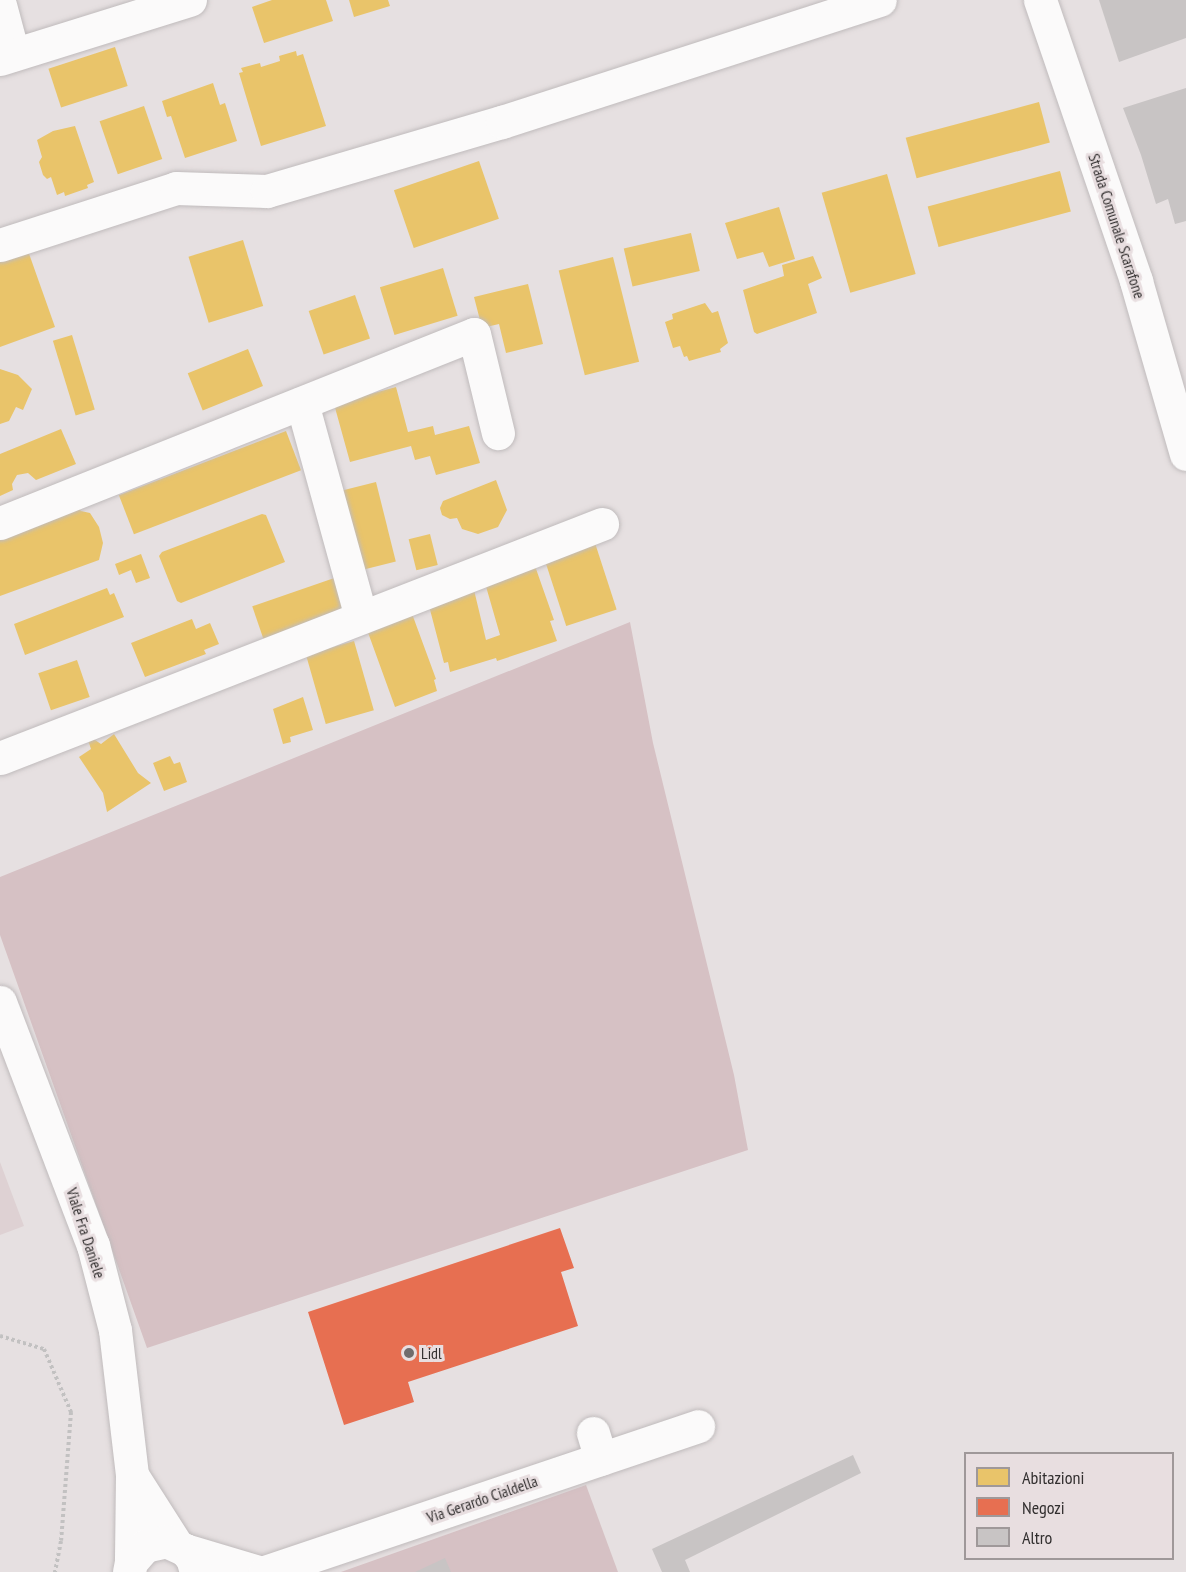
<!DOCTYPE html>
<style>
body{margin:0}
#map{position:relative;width:1186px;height:1572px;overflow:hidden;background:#e6e0e1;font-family:"PT Sans Narrow",sans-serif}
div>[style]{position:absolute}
.built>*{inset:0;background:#ded1d3}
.green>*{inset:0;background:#d6c1c4}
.homes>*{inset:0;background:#e9c46a;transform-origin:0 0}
.shops>*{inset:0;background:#e76f51}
.building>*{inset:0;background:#c8c4c4}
.path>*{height:4px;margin-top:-2px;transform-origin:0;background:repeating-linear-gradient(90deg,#c2c1c1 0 3px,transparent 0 6px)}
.roads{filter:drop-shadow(0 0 2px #c0bbbc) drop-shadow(0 0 2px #c0bbbc)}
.minor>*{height:33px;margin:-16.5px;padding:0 16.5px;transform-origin:16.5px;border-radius:16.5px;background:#fbfafa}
.dots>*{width:16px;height:16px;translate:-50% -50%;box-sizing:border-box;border:3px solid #e8dee0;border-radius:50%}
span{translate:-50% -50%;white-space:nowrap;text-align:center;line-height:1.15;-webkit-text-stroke:6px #e8dee0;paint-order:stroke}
.street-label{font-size:16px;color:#312e2e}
.poi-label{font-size:16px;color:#312e2e}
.left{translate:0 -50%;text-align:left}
.legend{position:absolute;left:964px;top:1452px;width:210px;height:108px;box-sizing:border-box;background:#e8dee0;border:2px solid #9f9899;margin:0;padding:8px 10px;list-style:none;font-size:18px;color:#312e2e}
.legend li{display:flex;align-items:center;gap:12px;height:30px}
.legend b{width:30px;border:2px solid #9f9899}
</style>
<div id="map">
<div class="built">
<i style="clip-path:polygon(0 1162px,24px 1226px,0 1235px)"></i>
</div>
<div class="green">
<i style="clip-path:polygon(630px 622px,653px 743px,734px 1075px,748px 1150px,147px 1348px,0 935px,0 877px)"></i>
<i style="clip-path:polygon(586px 1485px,618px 1572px,341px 1572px)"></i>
</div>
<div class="homes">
<i style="clip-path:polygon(272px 0,326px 0,333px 21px,264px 43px,252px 7px)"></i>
<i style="clip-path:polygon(349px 0,388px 0,390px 6px,354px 17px)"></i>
<i style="left:115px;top:47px;width:41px;height:70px;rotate:72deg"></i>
<i style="clip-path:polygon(296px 51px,297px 56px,303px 54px,326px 126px,261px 146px,239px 73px,243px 72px,241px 68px,260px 63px,261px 67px,280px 61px,279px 56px)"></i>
<i style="clip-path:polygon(213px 83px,220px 105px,225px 103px,237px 141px,185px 158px,171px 116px,167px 117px,162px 101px)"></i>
<i style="left:1039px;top:102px;width:42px;height:138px;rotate:75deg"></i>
<i style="left:144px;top:106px;width:56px;height:47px;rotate:71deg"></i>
<i style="clip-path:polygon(75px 126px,94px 182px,87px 185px,88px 188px,65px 196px,64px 192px,57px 195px,51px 177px,47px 179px,43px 175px,39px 162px,42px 157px,37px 140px,53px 131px)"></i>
<i style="left:479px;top:161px;width:61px;height:90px;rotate:71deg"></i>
<i style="left:1060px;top:171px;width:42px;height:137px;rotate:75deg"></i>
<i style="left:887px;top:174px;width:104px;height:68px;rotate:74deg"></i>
<i style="clip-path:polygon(779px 207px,795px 259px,769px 267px,763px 252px,737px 259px,725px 223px)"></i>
<i style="left:691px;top:233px;width:39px;height:69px;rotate:77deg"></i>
<i style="left:243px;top:240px;width:69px;height:57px;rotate:73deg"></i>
<i style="clip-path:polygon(27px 248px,55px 327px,0 347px,0 258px)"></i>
<i style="clip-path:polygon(813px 256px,822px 278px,808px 284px,817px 313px,757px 334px,754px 332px,743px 290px,784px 276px,782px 265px)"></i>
<i style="left:613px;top:257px;width:108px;height:56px;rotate:76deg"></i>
<i style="left:443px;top:268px;width:50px;height:66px;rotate:73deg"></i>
<i style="clip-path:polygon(528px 284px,543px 344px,506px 353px,499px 324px,482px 328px,474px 297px)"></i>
<i style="left:355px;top:295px;width:46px;height:49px;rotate:71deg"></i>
<i style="clip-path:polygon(705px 303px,712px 313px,718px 311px,728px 343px,720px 349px,721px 352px,689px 361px,687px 356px,684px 357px,680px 346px,673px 348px,665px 322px,673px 319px,672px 314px)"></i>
<i style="left:72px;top:335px;width:78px;height:20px;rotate:73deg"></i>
<i style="left:248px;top:349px;width:40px;height:65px;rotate:68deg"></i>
<i style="clip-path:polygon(0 369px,18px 375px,32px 389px,23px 410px,16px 407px,9px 421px,0 424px)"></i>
<i style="clip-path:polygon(396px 387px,408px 432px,433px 426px,435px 435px,469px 426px,480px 463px,436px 475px,430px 456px,415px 460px,411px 446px,350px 462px,334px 404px)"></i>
<i style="clip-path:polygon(61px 429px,76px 464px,36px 480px,28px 473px,17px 475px,12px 484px,13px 490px,0 496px,0 454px)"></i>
<i style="left:286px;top:431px;width:42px;height:179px;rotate:69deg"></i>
<i style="clip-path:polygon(496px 480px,507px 510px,498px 527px,478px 534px,462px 529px,457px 518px,450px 519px,442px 515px,440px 508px,443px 501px)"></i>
<i style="left:376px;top:482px;width:82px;height:39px;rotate:76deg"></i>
<i style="clip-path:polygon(77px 506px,81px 511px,90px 513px,99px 527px,103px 543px,99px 560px,0 596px,0 536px)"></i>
<i style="clip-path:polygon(262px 514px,266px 515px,285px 562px,181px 603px,177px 601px,159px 556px,162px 552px)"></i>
<i style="left:430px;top:534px;width:32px;height:22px;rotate:76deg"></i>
<i style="left:595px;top:543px;width:70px;height:53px;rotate:72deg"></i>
<i style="clip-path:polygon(141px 554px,150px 578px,136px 583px,131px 570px,119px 575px,115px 564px)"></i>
<i style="clip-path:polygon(535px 566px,554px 620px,550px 621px,557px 641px,497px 661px,496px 658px,450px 672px,448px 662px,444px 663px,428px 602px,474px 590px,486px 640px,500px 635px,485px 583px)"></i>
<i style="left:343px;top:575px;width:43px;height:96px;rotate:71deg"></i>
<i style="clip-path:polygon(107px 588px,110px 595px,114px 593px,124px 617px,25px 655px,14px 624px)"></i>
<i style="clip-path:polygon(411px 611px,436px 679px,434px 680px,437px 691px,395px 707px,366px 627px)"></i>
<i style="clip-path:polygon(192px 619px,196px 629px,210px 623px,219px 644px,204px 650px,206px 654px,145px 677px,131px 643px)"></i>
<i style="left:354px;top:641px;width:72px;height:50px;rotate:74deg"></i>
<i style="left:77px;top:660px;width:39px;height:41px;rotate:71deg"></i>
<i style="clip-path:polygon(303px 697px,313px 730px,290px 737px,291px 742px,283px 744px,273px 709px)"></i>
<i style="clip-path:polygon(86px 734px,101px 744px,114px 734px,138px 773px,151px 783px,107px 812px,103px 793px,79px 757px,91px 749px)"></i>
<i style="clip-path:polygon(170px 756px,174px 764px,180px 762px,187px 782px,164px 791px,153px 763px)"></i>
</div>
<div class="shops">
<i style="clip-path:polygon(560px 1228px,574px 1268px,561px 1272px,578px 1326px,408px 1382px,414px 1402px,344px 1425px,308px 1312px)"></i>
</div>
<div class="building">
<i style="clip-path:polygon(1099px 0,1186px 0,1186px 38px,1119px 62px)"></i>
<i style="clip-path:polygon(1186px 88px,1186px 221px,1175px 224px,1168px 199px,1156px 204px,1141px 155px,1123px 108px)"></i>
<i style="clip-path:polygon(853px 1455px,861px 1473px,685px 1560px,690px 1572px,662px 1572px,652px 1549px)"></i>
<i style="clip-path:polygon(445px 1558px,451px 1572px,415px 1572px)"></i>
</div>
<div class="path">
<i style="left:0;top:1336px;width:46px;rotate:16.5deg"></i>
<i style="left:44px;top:1349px;width:69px;rotate:66.8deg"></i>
<i style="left:71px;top:1412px;width:129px;rotate:94.4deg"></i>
<i style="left:61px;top:1541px;width:32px;rotate:101deg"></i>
</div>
<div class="roads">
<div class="minor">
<i style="left:1040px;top:0;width:297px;rotate:71.1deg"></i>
<i style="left:1136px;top:281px;width:180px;rotate:73.9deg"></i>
<i style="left:0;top:5px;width:51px;rotate:75.1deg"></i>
<i style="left:0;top:59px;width:199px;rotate:-17.3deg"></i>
<i style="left:0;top:245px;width:185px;rotate:-17.9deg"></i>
<i style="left:176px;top:188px;width:91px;rotate:1.9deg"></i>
<i style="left:267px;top:191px;width:245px;rotate:-16.4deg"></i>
<i style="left:502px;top:122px;width:397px;rotate:-17.9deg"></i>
<i style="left:302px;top:403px;width:222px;rotate:74.6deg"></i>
<i style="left:0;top:523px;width:510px;rotate:-21.74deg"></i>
<i style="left:474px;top:334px;width:102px;rotate:76.4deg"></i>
<i style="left:0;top:758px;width:646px;rotate:-21.24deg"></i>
<i style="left:0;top:1002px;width:260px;rotate:69.1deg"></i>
<i style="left:93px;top:1245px;width:88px;rotate:75.5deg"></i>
<i style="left:115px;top:1330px;width:146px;rotate:83.3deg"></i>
<i style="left:132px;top:1475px;width:87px;rotate:90.7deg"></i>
<i style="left:593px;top:1433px;width:27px;rotate:73deg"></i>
<i style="left:132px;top:1475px;width:82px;rotate:57.5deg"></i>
<i style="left:185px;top:1550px;width:77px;rotate:16.6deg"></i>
<i style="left:129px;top:1572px;width:10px;rotate:-79deg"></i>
<i style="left:131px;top:1562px;width:21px;rotate:-49deg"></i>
<i style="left:145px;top:1546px;width:22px;rotate:-13deg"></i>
<i style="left:166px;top:1541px;width:21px;rotate:25deg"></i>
<i style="left:185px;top:1550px;width:11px;rotate:49deg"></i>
<i style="left:192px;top:1558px;width:15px;rotate:74deg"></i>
<i style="left:265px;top:1572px;width:457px;rotate:-18.6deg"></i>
</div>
</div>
<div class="dots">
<i style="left:409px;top:1353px;background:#706c6d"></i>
</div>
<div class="street-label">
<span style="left:1117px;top:226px;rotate:72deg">Strada Comunale Scarafone</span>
<span style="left:86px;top:1233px;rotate:72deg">Viale Fra Daniele</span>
<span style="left:482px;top:1499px;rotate:-19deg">Via Gerardo Cialdella</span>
</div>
<div class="poi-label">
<span class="left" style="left:421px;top:1353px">Lidl</span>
</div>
<ul class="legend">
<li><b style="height:16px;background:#e9c46a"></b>Abitazioni</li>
<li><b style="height:16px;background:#e76f51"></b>Negozi</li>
<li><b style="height:16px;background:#c8c4c4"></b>Altro</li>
</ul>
</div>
